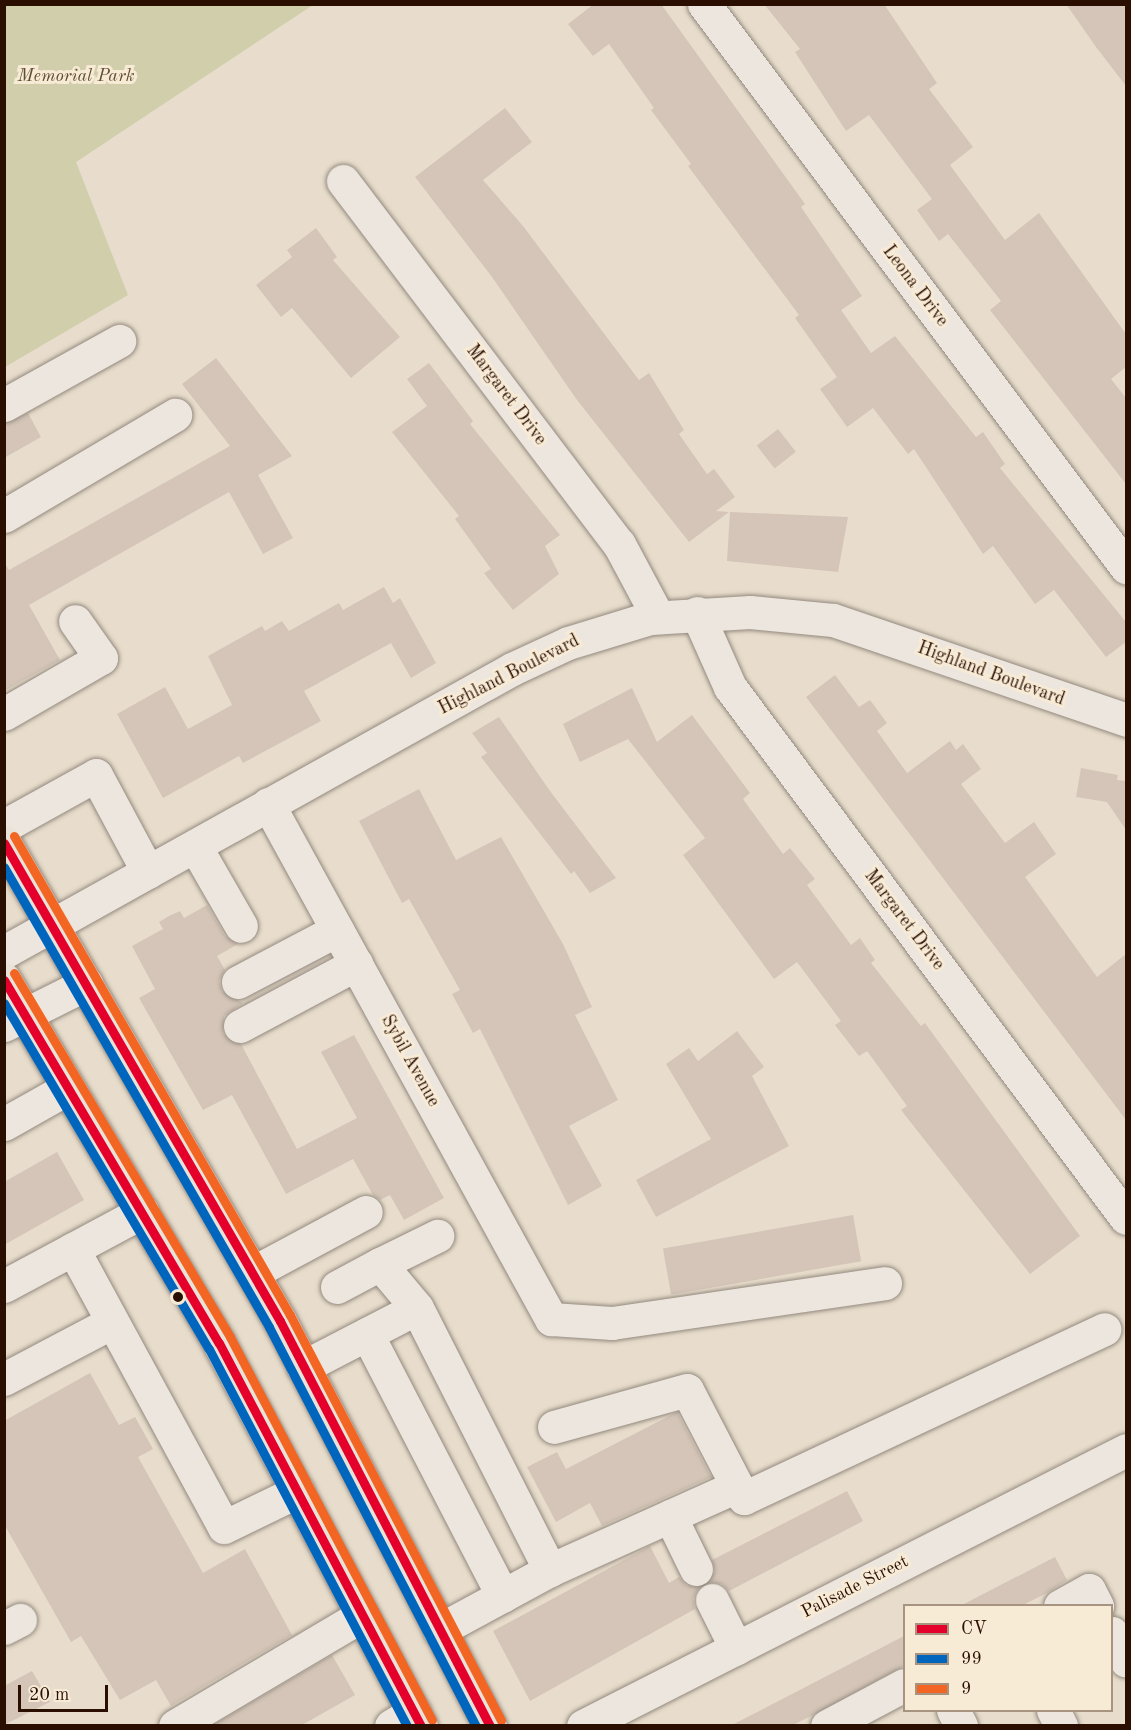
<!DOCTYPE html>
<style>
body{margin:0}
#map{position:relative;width:1131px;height:1730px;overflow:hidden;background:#e8ddcc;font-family:"Old Standard TT",serif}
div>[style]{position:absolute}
.green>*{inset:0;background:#d1ceac}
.building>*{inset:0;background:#d4c5b8;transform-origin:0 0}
.roads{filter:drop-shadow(0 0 2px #93897e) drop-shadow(0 0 2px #93897e)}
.minor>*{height:33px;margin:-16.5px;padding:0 16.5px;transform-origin:16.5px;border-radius:16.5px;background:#ece6de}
.major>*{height:33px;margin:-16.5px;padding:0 16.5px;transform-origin:16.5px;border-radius:16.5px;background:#e9e2d8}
.bus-1>*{height:9px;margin:-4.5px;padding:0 4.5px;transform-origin:4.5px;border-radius:4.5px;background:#e4002b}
.bus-2>*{height:9px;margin:-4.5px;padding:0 4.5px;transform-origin:4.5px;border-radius:4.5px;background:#0065bd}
.bus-3>*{height:9px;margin:-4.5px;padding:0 4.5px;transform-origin:4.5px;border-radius:4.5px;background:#f26522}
.dots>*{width:16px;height:16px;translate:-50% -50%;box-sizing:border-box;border:3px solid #f8ebd6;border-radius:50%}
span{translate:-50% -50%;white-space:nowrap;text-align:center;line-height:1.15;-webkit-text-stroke:6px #f8ebd6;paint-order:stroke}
.park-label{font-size:18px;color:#5e4e33;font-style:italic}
.street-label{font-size:18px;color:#2a0f00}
.frame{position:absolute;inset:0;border:6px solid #2a0f00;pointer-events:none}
.legend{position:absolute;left:903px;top:1604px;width:210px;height:108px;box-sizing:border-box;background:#f8ebd6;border:2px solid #a69380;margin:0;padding:8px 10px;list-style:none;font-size:18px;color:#2a0f00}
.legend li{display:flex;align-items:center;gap:12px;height:30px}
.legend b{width:30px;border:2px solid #a69380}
.scale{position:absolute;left:18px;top:1685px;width:90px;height:27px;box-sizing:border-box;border:3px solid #2a0f00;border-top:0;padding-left:8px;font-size:18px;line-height:21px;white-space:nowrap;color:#2a0f00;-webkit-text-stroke:4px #f8ebd6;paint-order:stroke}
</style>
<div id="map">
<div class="green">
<i style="clip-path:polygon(4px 5px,313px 5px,76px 162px,128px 295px,5px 367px)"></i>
</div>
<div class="building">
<i style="clip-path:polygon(594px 4px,661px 4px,805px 204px,801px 207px,862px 296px,841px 310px,871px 353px,895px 336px,976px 437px,983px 432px,1005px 464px,1000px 468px,1126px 622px,1126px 642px,1106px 657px,1054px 590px,1035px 604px,993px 546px,983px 554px,914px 449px,908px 454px,873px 408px,847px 427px,820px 389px,837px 377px,795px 318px,799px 315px,688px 166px,691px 164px,651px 110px,654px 108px,609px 44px,593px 56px,568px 24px)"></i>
<i style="clip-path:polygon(764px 4px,884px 4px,937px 83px,929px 89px,973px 147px,950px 165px,1005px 240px,1039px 213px,1126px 334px,1126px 367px,1111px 379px,1126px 398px,1126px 484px,990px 310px,1001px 301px,948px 234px,939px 241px,917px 210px,932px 199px,869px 115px,846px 131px,795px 52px,800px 49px)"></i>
<i style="clip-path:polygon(1066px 4px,1126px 4px,1126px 86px,1096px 47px)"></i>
<i style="clip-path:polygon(505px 108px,532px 142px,483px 180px,523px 226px,639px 380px,649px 373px,684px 430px,679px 434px,707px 474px,714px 469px,735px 497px,716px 511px,729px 512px,689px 542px,577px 400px,492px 277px,415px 177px)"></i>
<i style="clip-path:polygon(316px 228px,337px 257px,333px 260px,400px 337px,351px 378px,292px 308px,281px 317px,256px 285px,292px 257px,287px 250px)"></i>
<i style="clip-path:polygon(216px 358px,292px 456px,258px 475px,293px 538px,263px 554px,229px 492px,29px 605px,60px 660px,4px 691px,4px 562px,9px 570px,230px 446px,182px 384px)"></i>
<i style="clip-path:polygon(429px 363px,473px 421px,470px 424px,560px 535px,545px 546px,559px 574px,513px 610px,484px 573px,491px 569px,455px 519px,459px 516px,392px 432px,427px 406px,407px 379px)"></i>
<i style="clip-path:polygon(28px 413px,41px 437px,4px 458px,4px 424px)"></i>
<i style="left:778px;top:429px;width:29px;height:27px;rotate:52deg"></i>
<i style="clip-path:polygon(730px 512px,848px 517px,838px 572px,727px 561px)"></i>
<i style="clip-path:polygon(384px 587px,393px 603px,400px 598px,436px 663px,411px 678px,391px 643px,304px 691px,321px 721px,243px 763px,239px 756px,163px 798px,117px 714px,165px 687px,188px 729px,232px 705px,208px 656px,262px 626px,265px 631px,282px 621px,289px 631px,339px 603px,343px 610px)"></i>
<i style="clip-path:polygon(835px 675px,859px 707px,870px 700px,887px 723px,877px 731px,907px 773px,950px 741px,956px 750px,963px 744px,981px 769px,961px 784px,1005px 843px,1034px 822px,1056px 854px,1025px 877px,1097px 977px,1126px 954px,1126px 1120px,806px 697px)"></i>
<i style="clip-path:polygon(632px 688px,657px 742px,692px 715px,750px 793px,743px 799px,783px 854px,790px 848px,815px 879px,807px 885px,851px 945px,860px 938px,875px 960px,871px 963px,921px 1026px,925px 1023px,1080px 1236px,1030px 1274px,901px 1110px,907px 1106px,867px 1051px,859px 1056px,835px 1025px,841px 1021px,797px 962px,774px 979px,683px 855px,705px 838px,628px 739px,580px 762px,563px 724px)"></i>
<i style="clip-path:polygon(499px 717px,550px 791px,616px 878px,590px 893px,574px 871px,571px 874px,481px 757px,487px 753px,472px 733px)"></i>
<i style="clip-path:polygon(1081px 768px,1118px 775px,1117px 780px,1126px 781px,1126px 830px,1107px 802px,1076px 797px)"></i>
<i style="clip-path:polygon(419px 789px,456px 860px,501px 837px,563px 944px,592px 1007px,575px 1015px,618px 1100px,569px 1126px,602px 1186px,568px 1205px,480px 1029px,473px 1033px,452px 994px,460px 990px,409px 899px,402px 903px,359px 821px)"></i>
<i style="clip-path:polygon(207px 905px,225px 936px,238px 944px,217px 956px,225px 970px,219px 981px,222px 991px,243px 1003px,224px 1016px,223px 1034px,241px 1044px,297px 1149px,357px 1118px,321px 1052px,354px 1035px,444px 1198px,404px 1220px,390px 1195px,380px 1200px,373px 1195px,353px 1159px,286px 1194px,232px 1095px,203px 1110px,139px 998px,155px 989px,132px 946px,163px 929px,159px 922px,169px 916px,180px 911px,184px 918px)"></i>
<i style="clip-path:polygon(737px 1031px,764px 1067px,752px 1076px,789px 1146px,656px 1217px,636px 1180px,711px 1139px,666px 1064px,689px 1048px,698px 1061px)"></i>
<i style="clip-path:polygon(57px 1152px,84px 1200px,4px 1245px,4px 1182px)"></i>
<i style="left:853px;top:1215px;width:47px;height:193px;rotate:80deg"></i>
<i style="clip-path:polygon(90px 1373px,119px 1425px,135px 1417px,153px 1449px,138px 1457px,203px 1573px,245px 1549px,292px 1635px,171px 1706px,156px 1680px,120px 1700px,81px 1636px,71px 1642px,4px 1524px,4px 1421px)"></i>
<i style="clip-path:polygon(677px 1412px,711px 1477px,602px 1526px,590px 1503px,556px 1522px,527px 1467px,557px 1452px,566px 1469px)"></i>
<i style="clip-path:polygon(847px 1491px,863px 1521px,729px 1591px,722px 1584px,709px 1582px,715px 1571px,712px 1560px)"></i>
<i style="clip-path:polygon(650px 1546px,669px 1583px,679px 1577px,686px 1585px,699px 1587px,693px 1598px,695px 1609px,530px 1701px,493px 1631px)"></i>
<i style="clip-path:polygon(1055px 1557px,1067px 1580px,1047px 1593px,1023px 1605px,962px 1605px)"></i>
<i style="clip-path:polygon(904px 1636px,904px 1666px,811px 1716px,793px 1725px,732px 1725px)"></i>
<i style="clip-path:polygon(332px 1655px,355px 1695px,302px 1725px,213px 1725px)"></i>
<i style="clip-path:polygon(32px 1671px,50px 1702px,4px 1725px,4px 1686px)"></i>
</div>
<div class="roads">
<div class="minor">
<i style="left:704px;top:4px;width:704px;rotate:53.15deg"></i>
<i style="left:343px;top:181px;width:456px;rotate:52.8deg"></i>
<i style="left:619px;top:544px;width:83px;rotate:61.9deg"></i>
<i style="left:4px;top:405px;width:132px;rotate:-29.1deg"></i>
<i style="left:4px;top:516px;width:199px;rotate:-30.6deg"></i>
<i style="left:697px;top:613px;width:81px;rotate:66deg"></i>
<i style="left:730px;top:687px;width:662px;rotate:53.29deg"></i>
<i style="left:4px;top:714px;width:112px;rotate:-30deg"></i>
<i style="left:101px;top:658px;width:45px;rotate:-125.1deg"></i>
<i style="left:268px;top:804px;width:588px;rotate:61.21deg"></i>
<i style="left:551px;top:1319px;width:61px;rotate:3.8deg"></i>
<i style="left:612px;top:1323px;width:276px;rotate:-8.3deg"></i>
<i style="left:4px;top:826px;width:105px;rotate:-29deg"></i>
<i style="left:96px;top:775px;width:110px;rotate:61.8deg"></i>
<i style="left:195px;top:846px;width:92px;rotate:60.1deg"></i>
<i style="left:4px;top:952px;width:582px;rotate:-29.12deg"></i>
<i style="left:512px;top:669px;width:62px;rotate:-24.9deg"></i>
<i style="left:568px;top:643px;width:86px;rotate:-17deg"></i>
<i style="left:650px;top:618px;width:100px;rotate:-3.4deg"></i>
<i style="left:750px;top:612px;width:83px;rotate:5.5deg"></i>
<i style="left:833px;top:620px;width:310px;rotate:18.8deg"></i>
<i style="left:238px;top:982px;width:112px;rotate:-27.7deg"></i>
<i style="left:4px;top:1025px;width:92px;rotate:-26.6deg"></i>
<i style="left:240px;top:1026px;width:132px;rotate:-28.1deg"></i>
<i style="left:4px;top:1124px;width:73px;rotate:-29.4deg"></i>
<i style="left:73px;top:1249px;width:316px;rotate:61.5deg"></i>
<i style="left:224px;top:1527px;width:82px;rotate:-25.9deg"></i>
<i style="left:380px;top:1264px;width:64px;rotate:-26.2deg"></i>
<i style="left:252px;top:1273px;width:129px;rotate:-28.2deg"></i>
<i style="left:4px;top:1286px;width:157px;rotate:-28.2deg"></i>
<i style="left:337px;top:1287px;width:49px;rotate:-28.1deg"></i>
<i style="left:380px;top:1264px;width:57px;rotate:49.9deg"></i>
<i style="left:367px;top:1334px;width:295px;rotate:62.6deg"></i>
<i style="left:303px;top:1367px;width:128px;rotate:-27.4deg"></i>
<i style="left:417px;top:1308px;width:294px;rotate:63.1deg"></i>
<i style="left:550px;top:1570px;width:126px;rotate:151.6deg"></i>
<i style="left:4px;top:1379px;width:120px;rotate:-27.8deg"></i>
<i style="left:737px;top:1486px;width:14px;rotate:60deg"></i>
<i style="left:744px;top:1498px;width:398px;rotate:-25.1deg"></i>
<i style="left:670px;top:1516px;width:59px;rotate:63.9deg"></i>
<i style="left:550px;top:1570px;width:205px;rotate:-24.2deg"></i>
<i style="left:737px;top:1486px;width:108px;rotate:-117.5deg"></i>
<i style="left:687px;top:1390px;width:138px;rotate:164.5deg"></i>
<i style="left:712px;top:1600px;width:54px;rotate:63.4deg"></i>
<i style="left:1060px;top:1606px;width:33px;rotate:-29deg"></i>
<i style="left:1089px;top:1590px;width:18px;rotate:63deg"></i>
<i style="left:4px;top:1628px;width:18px;rotate:-27deg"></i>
<i style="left:1112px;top:1633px;width:31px;rotate:63deg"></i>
<i style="left:953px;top:1710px;width:18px;rotate:63deg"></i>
<i style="left:1053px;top:1710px;width:18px;rotate:63deg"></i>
<i style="left:175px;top:1726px;width:218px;rotate:-30.6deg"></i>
<i style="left:391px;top:1726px;width:27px;rotate:-31deg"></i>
<i style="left:583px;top:1726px;width:609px;rotate:-26.94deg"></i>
<i style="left:827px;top:1726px;width:87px;rotate:-28deg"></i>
</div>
<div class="major">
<i style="left:4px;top:842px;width:553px;rotate:60.05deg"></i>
<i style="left:280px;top:1321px;width:456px;rotate:62.6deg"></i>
<i style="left:4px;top:979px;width:423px;rotate:59.4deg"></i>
<i style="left:219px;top:1343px;width:433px;rotate:62.2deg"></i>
</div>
</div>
<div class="bus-1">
<i style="left:4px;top:843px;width:552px;rotate:60deg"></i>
<i style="left:280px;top:1321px;width:456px;rotate:62.6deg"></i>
<i style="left:4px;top:980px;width:422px;rotate:59.4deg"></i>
<i style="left:219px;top:1343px;width:433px;rotate:62.2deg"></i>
</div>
<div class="bus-2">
<i style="left:4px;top:867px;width:531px;rotate:60.05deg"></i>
<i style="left:269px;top:1327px;width:449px;rotate:62.6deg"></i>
<i style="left:4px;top:1003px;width:402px;rotate:59.4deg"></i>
<i style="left:209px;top:1349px;width:426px;rotate:62.3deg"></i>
</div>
<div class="bus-3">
<i style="left:14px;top:836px;width:553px;rotate:60.05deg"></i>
<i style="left:290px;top:1315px;width:457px;rotate:62.5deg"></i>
<i style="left:14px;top:973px;width:423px;rotate:59.3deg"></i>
<i style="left:230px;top:1337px;width:433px;rotate:62.2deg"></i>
</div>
<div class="dots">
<i style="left:178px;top:1297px;background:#2a0f00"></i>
</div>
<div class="park-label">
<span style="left:76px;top:76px">Memorial Park</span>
</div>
<div class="street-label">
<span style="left:915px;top:286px;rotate:53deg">Leona Drive</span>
<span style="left:506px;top:395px;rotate:53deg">Margaret Drive</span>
<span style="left:991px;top:674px;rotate:20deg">Highland Boulevard</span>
<span style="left:509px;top:675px;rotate:-27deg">Highland Boulevard</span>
<span style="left:904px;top:920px;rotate:53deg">Margaret Drive</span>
<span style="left:410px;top:1061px;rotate:61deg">Sybil Avenue</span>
<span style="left:855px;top:1587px;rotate:-27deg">Palisade Street</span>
</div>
<div class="frame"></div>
<ul class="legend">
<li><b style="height:8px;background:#e4002b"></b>CV</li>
<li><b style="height:8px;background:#0065bd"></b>99</li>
<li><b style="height:8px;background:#f26522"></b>9</li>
</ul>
<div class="scale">20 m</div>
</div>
